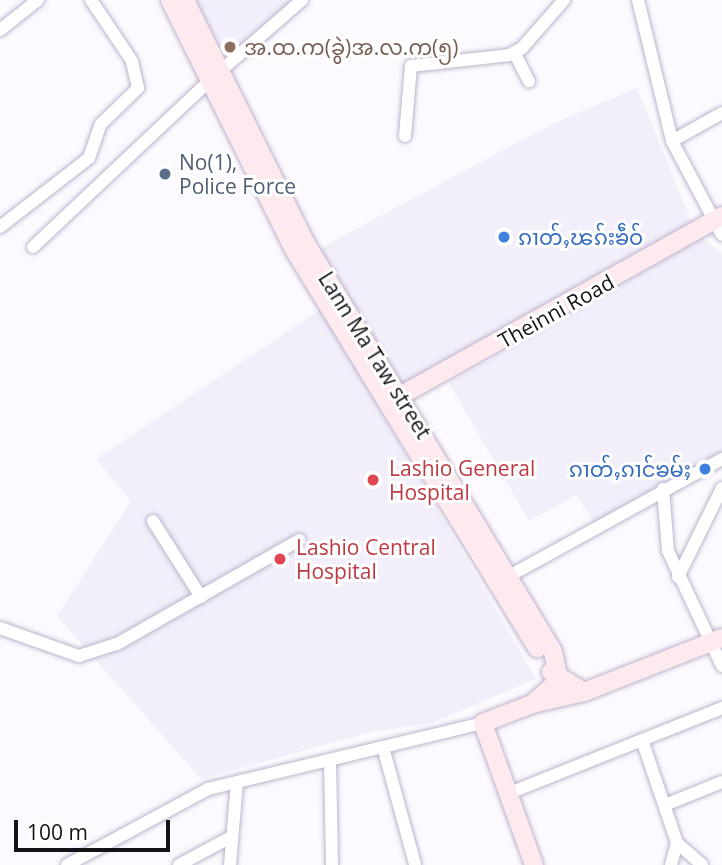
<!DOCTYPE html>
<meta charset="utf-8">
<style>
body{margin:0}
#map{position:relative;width:722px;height:865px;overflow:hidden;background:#fcfaff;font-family:"Open Sans","Noto Sans Myanmar",sans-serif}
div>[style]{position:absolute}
.built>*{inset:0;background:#f2eefa}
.roads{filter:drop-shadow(0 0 2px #bdb4cc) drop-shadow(0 0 2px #bdb4cc)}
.street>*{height:12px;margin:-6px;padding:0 6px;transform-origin:6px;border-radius:6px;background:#fff}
.secondary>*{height:18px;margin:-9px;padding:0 9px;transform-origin:9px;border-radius:9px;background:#fdeaee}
.dots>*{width:19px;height:19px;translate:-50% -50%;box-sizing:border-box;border:4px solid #fff;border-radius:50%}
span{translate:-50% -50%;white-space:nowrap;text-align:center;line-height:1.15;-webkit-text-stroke:6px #fff;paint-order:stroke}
.education-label{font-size:21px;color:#785e54}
.left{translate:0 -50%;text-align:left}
.service-label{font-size:21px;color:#4e5e75}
.shop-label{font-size:21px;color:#366cbe}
.right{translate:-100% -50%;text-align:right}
.street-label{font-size:21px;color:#141119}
.health-label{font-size:21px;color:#be3a42}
.scale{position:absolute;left:14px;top:820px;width:156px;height:32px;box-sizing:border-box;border:4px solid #141119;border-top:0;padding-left:9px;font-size:21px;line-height:24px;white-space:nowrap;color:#141119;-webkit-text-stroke:5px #fff;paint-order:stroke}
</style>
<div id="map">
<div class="built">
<i style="clip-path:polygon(194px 0,298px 0,224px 65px)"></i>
<i style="clip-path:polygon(637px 88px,692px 223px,401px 388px,315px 251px,554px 123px)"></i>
<i style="clip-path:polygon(702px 238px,722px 253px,722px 453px,595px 525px,577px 495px,529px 521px,449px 383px)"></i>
<i style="clip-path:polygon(321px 309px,536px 679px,432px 723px,371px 732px,201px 779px,57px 616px,131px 501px,96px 459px)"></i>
</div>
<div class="roads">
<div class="street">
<i style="left:638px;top:0;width:145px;rotate:76.4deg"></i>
<i style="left:672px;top:141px;width:106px;rotate:62deg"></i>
<i style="left:0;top:30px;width:48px;rotate:-38.3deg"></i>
<i style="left:514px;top:52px;width:33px;rotate:63deg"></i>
<i style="left:405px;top:136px;width:70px;rotate:-85.1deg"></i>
<i style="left:411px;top:66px;width:100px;rotate:-6.3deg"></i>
<i style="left:510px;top:55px;width:14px;rotate:-30deg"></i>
<i style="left:522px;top:48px;width:64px;rotate:-48.8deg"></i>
<i style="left:672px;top:141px;width:57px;rotate:-29.2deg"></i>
<i style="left:0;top:227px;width:113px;rotate:-37.8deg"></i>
<i style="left:89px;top:158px;width:36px;rotate:-71deg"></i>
<i style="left:101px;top:124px;width:52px;rotate:-44.2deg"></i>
<i style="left:138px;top:88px;width:28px;rotate:-103deg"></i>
<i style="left:132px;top:61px;width:73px;rotate:-123.9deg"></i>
<i style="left:33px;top:247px;width:243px;rotate:-43.3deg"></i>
<i style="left:210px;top:80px;width:122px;rotate:-41deg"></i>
<i style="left:663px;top:489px;width:62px;rotate:85.4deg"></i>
<i style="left:668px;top:551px;width:127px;rotate:64.8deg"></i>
<i style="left:153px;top:521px;width:90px;rotate:57.7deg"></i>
<i style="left:678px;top:577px;width:99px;rotate:-63.7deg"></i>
<i style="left:502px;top:580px;width:251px;rotate:-28.8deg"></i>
<i style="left:0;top:628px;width:84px;rotate:19.5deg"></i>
<i style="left:79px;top:656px;width:40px;rotate:-18deg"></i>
<i style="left:117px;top:644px;width:210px;rotate:-29.7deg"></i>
<i style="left:642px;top:740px;width:109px;rotate:71.2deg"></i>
<i style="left:677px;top:843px;width:33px;rotate:41deg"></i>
<i style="left:383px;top:747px;width:121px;rotate:74.7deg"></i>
<i style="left:330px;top:760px;width:105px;rotate:88.9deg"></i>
<i style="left:507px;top:794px;width:232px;rotate:-21.8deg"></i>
<i style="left:665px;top:805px;width:61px;rotate:-22deg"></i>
<i style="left:67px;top:865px;width:160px;rotate:-28.3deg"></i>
<i style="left:208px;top:789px;width:283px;rotate:-13.5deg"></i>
<i style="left:179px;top:865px;width:59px;rotate:-28.3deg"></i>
<i style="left:230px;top:865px;width:83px;rotate:-85.2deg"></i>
<i style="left:671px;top:865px;width:23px;rotate:-75deg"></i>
</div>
<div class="secondary">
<i style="left:170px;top:0;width:277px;rotate:63.6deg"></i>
<i style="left:293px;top:248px;width:469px;rotate:58.6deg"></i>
<i style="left:185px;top:0;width:270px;rotate:63.6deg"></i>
<i style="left:305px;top:242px;width:479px;rotate:58.8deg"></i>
<i style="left:553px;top:652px;width:29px;rotate:78deg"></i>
<i style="left:559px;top:680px;width:36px;rotate:138deg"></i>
<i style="left:391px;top:401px;width:379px;rotate:-29.2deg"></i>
<i style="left:551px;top:672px;width:39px;rotate:31deg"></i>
<i style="left:534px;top:865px;width:151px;rotate:-109.8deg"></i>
<i style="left:483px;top:723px;width:53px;rotate:-21.2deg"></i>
<i style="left:532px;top:704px;width:53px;rotate:-13deg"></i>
<i style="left:584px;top:692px;width:148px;rotate:-21.4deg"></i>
</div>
</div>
<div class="dots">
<i style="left:230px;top:47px;background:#8d6e63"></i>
<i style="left:165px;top:174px;background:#5c6f8a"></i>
<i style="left:504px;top:237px;background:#3f7fe0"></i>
<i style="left:705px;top:469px;background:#3f7fe0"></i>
<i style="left:373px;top:480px;background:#e0444e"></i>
<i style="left:280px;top:559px;background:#e0444e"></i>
</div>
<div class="education-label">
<span class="left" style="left:244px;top:47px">အ.ထ.က(ခွဲ)အ.လ.က(၅)</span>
</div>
<div class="service-label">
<span class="left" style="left:179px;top:174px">No(1),<br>Police Force</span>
</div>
<div class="shop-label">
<span class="left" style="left:518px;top:237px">ၵၢတ်ႇၽၵ်းၶဵဝ်</span>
<span class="right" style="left:691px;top:469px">ၵၢတ်ႇၵၢင်ၶမ်ႈ</span>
</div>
<div class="street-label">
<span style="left:556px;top:311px;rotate:-29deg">Theinni Road</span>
<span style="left:375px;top:355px;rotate:58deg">Lann Ma Taw street</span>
</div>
<div class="health-label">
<span class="left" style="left:389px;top:480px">Lashio General<br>Hospital</span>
<span class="left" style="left:296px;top:559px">Lashio Central<br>Hospital</span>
</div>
<div class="scale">100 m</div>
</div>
